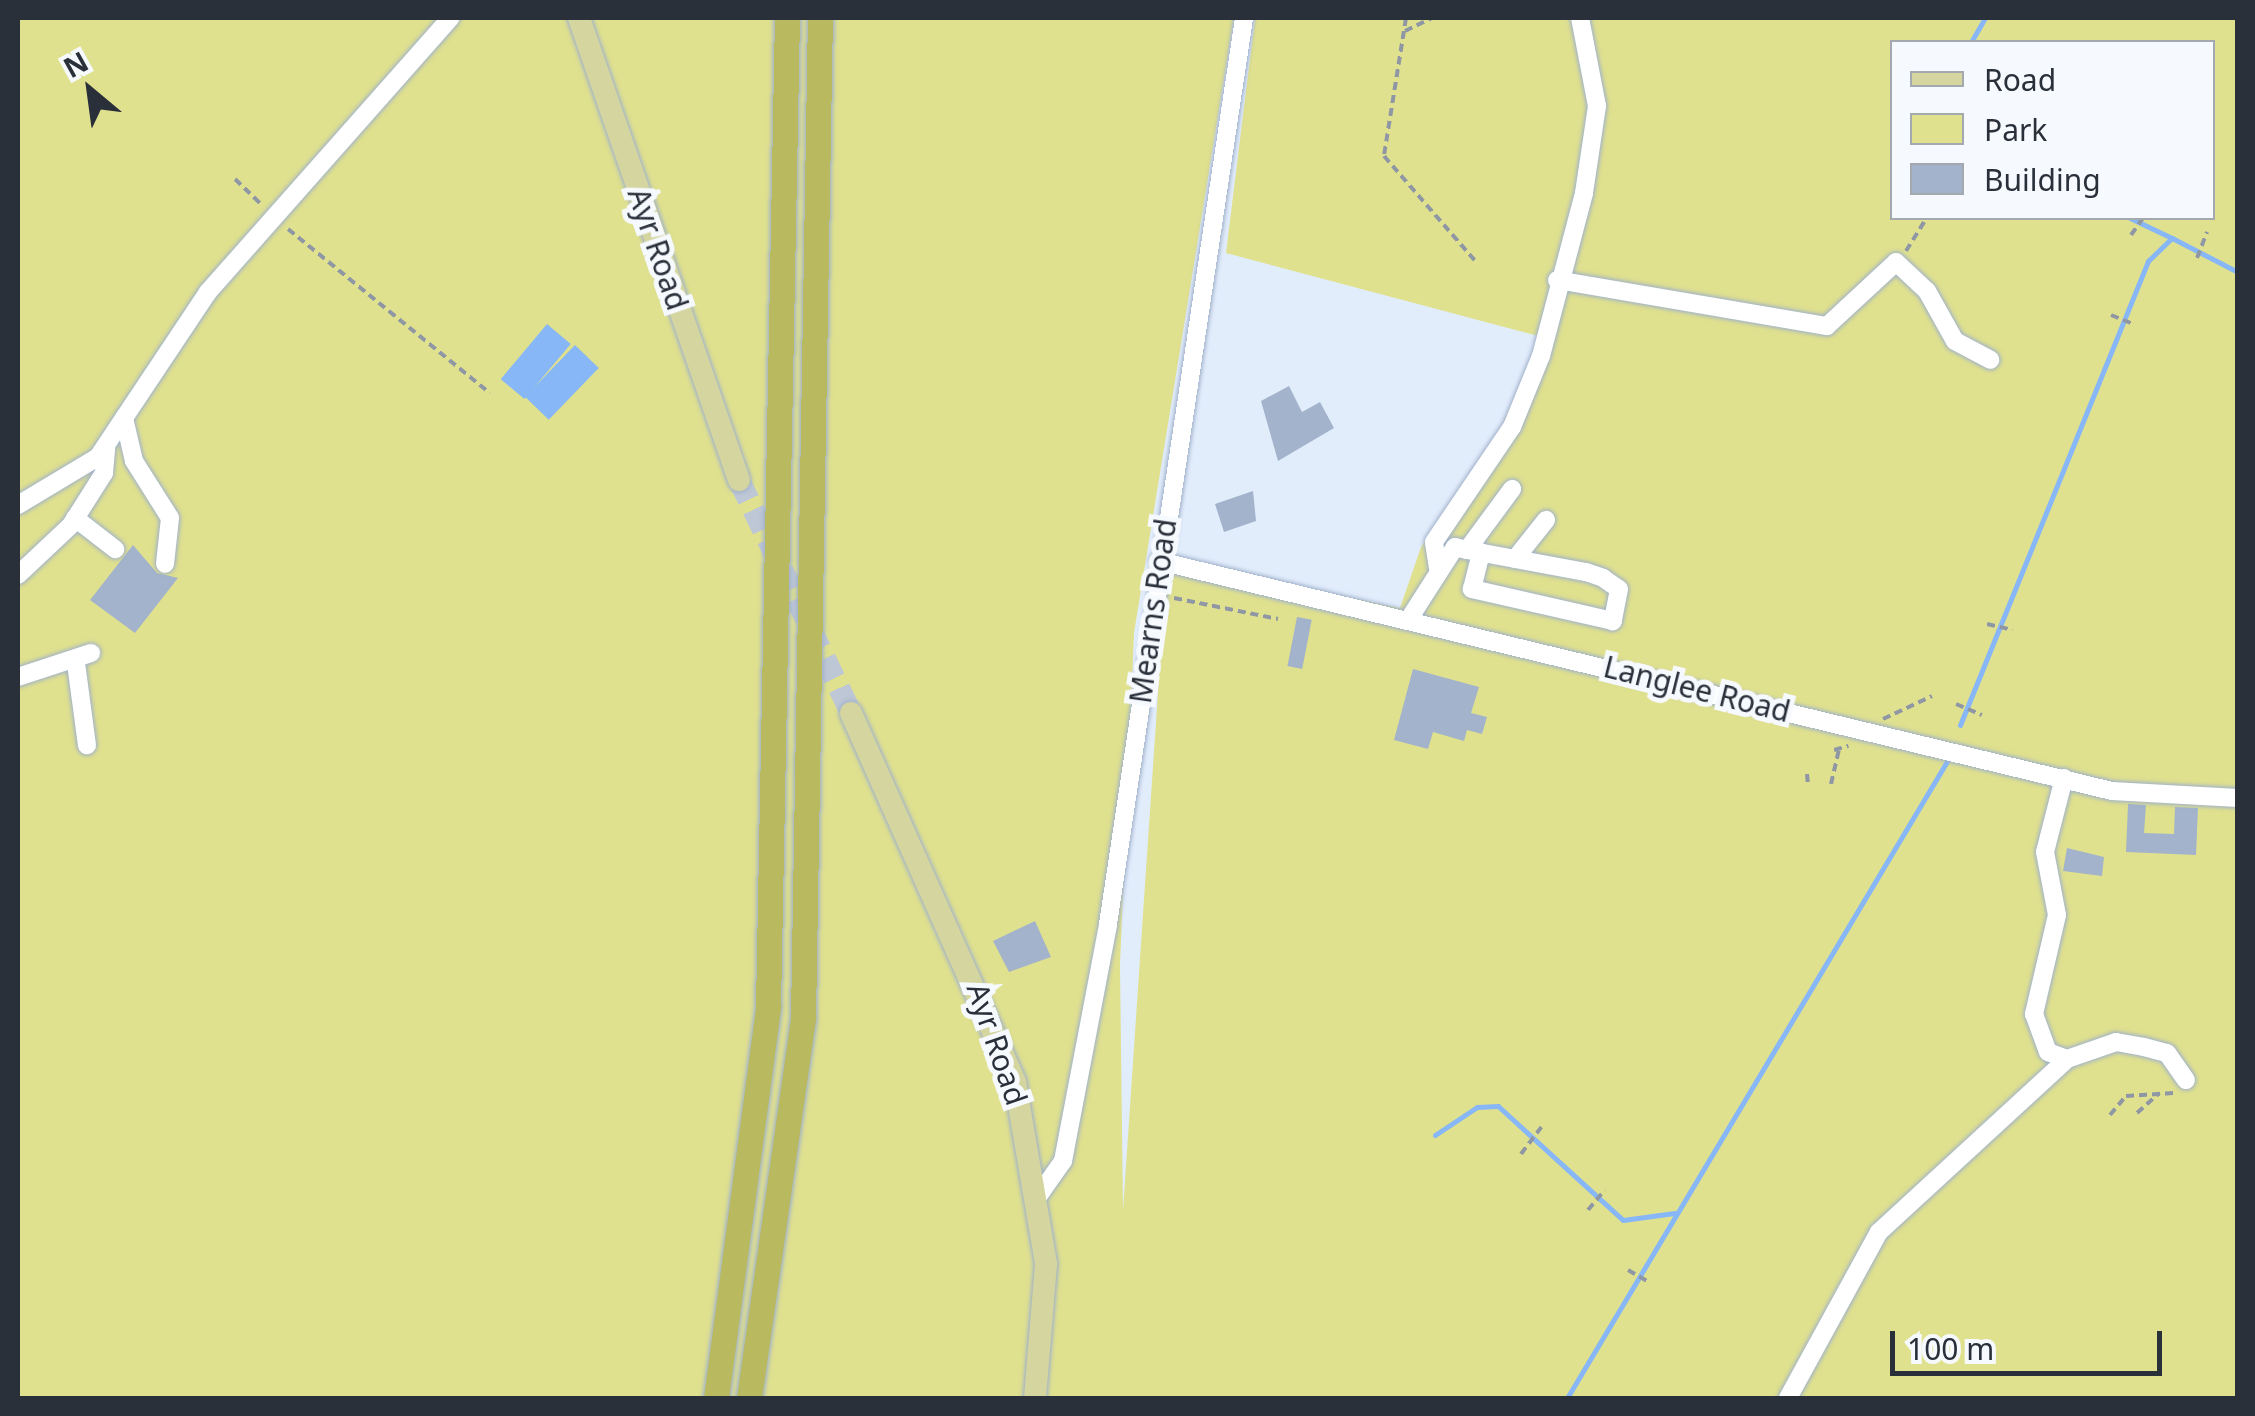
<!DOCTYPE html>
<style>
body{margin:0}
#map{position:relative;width:2255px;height:1416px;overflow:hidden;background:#e2edfc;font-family:"Noto Sans",sans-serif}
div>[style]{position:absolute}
.green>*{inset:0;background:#e0e18e}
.water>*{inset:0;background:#88b7f8;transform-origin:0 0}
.stream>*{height:5px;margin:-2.5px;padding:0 2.5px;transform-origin:2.5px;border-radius:2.5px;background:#88b7f8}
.building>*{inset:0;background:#a2b3cb;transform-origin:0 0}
.major-tunnel>*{height:22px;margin-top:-11px;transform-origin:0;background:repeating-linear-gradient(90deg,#bdc7d5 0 22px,transparent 0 33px)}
.path>*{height:4px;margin-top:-2px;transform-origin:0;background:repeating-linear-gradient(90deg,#8e97a3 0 8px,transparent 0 13px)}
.roads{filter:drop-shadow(0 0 2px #a0b1ca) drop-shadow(0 0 2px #a0b1ca)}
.minor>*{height:18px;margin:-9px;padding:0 9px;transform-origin:9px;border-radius:9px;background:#fff}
.major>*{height:22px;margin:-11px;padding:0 11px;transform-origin:11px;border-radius:11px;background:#d5d59f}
.highway>*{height:25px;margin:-12.5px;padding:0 12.5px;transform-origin:12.5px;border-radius:12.5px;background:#b9b95f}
span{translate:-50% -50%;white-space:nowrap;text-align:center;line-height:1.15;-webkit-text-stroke:10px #f6f9fe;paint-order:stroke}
.street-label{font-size:30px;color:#2a303a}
.frame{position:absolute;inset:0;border:20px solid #2a303a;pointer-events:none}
.legend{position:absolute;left:1890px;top:40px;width:325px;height:180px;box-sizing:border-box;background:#f6f9fe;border:2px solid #a4a9b0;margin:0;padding:12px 18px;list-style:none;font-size:30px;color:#2a303a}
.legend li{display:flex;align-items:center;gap:20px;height:50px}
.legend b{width:50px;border:2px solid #a4a9b0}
.north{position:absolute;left:40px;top:40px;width:100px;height:100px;-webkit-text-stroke:8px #f6f9fe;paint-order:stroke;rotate:331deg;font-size:28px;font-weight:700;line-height:40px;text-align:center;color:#2a303a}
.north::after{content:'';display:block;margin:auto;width:35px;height:45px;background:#2a303a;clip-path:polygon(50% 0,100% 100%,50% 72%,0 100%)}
.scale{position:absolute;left:1890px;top:1331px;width:272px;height:45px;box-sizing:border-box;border:5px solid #2a303a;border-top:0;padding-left:12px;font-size:30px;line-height:35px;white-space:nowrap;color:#2a303a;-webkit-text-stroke:8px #f6f9fe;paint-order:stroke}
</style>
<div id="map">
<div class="green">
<i style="clip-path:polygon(evenodd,18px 18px,1234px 18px,1134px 633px,1120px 965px,1123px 1210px,1167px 559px,1400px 608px,1421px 547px,1492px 447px,1542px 337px,1226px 253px,1255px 18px,2237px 18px,2237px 1398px,18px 1398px,18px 18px,1892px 42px,2212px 42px,2212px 218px,1892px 218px,1892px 42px)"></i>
</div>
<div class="water">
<i style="left:547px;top:324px;width:31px;height:72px;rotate:40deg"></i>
<i style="left:575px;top:345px;width:33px;height:72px;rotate:44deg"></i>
</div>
<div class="stream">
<i style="left:1971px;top:42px;width:28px;rotate:-60deg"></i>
<i style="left:2130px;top:218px;width:47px;rotate:25.5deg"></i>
<i style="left:1960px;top:725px;width:501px;rotate:-67.94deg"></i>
<i style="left:2148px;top:261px;width:33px;rotate:-44deg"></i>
<i style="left:2172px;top:238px;width:74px;rotate:27.3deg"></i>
<i style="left:1435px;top:1135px;width:50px;rotate:-33.7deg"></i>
<i style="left:1477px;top:1107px;width:21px;rotate:-3deg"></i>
<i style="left:1498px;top:1106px;width:169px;rotate:42.4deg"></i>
<i style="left:1623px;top:1220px;width:52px;rotate:-7.7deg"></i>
<i style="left:1567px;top:1398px;width:745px;rotate:-59.17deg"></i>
</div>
<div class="building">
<i style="clip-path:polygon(1289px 386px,1302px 412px,1320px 402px,1334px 428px,1278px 461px,1261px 401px)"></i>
<i style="clip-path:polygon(1253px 491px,1256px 521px,1224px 532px,1215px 504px)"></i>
<i style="clip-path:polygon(133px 545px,157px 573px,178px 578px,135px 633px,90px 600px)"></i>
<i style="left:1297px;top:617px;width:15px;height:50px;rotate:11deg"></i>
<i style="clip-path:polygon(1413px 669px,1479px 687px,1471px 713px,1487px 717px,1482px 734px,1467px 730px,1464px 741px,1433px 732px,1428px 749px,1394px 740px)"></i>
<i style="clip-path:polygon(2128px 804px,2146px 805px,2144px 833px,2174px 834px,2175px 807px,2198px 808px,2196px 855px,2126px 852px)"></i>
<i style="clip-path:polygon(2067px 848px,2104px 857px,2102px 876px,2063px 871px)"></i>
<i style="clip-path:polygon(1035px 921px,1051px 957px,1009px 972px,993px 941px)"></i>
</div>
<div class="major-tunnel">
<i style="left:739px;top:480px;width:259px;rotate:64.3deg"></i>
</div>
<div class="path">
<i style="left:1406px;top:18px;width:140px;rotate:99.1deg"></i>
<i style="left:1384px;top:156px;width:142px;rotate:49deg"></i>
<i style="left:1405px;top:31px;width:30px;rotate:-26deg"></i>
<i style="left:235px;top:179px;width:39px;rotate:44deg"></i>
<i style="left:288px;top:229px;width:260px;rotate:39.1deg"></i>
<i style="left:2131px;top:235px;width:21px;rotate:-55deg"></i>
<i style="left:1906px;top:251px;width:39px;rotate:-58deg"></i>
<i style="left:2197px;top:258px;width:28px;rotate:-69deg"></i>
<i style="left:2111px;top:315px;width:24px;rotate:22deg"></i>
<i style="left:1174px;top:598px;width:106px;rotate:11.4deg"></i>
<i style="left:1987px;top:624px;width:26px;rotate:13deg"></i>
<i style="left:1956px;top:704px;width:28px;rotate:23deg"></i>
<i style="left:1883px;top:719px;width:54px;rotate:-25.1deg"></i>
<i style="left:1834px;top:750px;width:15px;rotate:-16deg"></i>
<i style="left:1807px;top:774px;width:12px;rotate:85deg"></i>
<i style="left:1831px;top:784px;width:35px;rotate:-77deg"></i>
<i style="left:2137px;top:1113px;width:30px;rotate:-42deg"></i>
<i style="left:2110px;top:1115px;width:25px;rotate:-50deg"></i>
<i style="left:2126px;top:1096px;width:48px;rotate:-3.6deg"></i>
<i style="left:1521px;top:1154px;width:34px;rotate:-53deg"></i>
<i style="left:1588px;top:1210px;width:26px;rotate:-50deg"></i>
<i style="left:1628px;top:1270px;width:24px;rotate:30deg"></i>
</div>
<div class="roads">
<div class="minor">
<i style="left:1557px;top:280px;width:274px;rotate:9.7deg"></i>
<i style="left:1827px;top:326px;width:94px;rotate:-42.8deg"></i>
<i style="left:1896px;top:262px;width:42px;rotate:43.1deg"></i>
<i style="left:1927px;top:291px;width:57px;rotate:60.8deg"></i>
<i style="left:1955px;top:341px;width:40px;rotate:28deg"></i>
<i style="left:124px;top:418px;width:44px;rotate:76.9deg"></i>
<i style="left:134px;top:461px;width:67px;rotate:57.7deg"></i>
<i style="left:170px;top:518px;width:46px;rotate:96.2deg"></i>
<i style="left:18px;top:505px;width:93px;rotate:-31deg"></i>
<i style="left:98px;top:457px;width:198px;rotate:-56.3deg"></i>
<i style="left:208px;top:292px;width:366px;rotate:-48.5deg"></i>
<i style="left:75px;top:518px;width:51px;rotate:37.8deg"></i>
<i style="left:1467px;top:550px;width:76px;rotate:-53.6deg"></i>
<i style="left:1515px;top:559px;width:50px;rotate:-51.5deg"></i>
<i style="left:1159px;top:561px;width:980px;rotate:13.57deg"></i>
<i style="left:2112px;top:791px;width:126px;rotate:3.2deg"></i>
<i style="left:1438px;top:568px;width:26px;rotate:-99deg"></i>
<i style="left:1434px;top:542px;width:139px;rotate:-55.9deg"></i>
<i style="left:1512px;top:427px;width:77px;rotate:-67.8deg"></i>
<i style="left:1541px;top:356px;width:169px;rotate:-75.2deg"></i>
<i style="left:1584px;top:193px;width:88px;rotate:-81.5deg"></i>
<i style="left:1597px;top:106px;width:90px;rotate:-100.9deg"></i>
<i style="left:18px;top:575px;width:73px;rotate:-43.3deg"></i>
<i style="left:71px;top:525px;width:62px;rotate:-57.6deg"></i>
<i style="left:104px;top:473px;width:25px;rotate:-85deg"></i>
<i style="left:1409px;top:619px;width:85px;rotate:-57.4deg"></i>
<i style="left:1455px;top:547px;width:12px;rotate:14deg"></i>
<i style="left:1467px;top:550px;width:121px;rotate:10.5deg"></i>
<i style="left:1586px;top:572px;width:18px;rotate:19deg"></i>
<i style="left:1603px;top:578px;width:19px;rotate:35deg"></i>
<i style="left:1619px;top:589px;width:33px;rotate:101deg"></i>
<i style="left:1613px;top:621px;width:145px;rotate:-167.2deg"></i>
<i style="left:1472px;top:589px;width:38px;rotate:-76deg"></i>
<i style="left:76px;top:663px;width:83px;rotate:82.4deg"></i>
<i style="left:18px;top:677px;width:77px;rotate:-18.2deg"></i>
<i style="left:2064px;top:778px;width:76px;rotate:104.4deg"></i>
<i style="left:2045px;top:852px;width:64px;rotate:79.2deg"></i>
<i style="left:2057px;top:915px;width:102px;rotate:103.1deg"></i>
<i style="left:2034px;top:1014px;width:40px;rotate:69.8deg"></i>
<i style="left:2048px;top:1052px;width:20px;rotate:20deg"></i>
<i style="left:1039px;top:1195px;width:42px;rotate:-54.8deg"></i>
<i style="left:1063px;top:1161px;width:241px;rotate:-79.2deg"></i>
<i style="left:1108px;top:924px;width:916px;rotate:-81.46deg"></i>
<i style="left:1788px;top:1398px;width:189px;rotate:-61.3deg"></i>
<i style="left:1879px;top:1232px;width:255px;rotate:-42.6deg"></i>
<i style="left:2067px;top:1059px;width:52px;rotate:-19.1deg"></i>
<i style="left:2116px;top:1042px;width:28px;rotate:10deg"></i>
<i style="left:2144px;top:1047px;width:24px;rotate:15deg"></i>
<i style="left:2167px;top:1053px;width:33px;rotate:55deg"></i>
</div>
<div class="major">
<i style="left:579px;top:18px;width:489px;rotate:70.9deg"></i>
<i style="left:851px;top:713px;width:404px;rotate:66deg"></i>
<i style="left:1015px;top:1082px;width:185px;rotate:80.3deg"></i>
<i style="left:1046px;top:1264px;width:134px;rotate:94.7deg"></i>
</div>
<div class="highway">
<i style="left:716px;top:1398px;width:395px;rotate:-82.4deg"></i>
<i style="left:768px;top:1006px;width:988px;rotate:-88.9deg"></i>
<i style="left:749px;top:1398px;width:384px;rotate:-81.9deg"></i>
<i style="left:803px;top:1018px;width:1000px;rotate:-89.03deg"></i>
</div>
</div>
<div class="street-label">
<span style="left:658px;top:249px;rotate:71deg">Ayr Road</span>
<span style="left:1153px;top:611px;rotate:-82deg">Mearns Road</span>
<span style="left:1697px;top:689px;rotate:14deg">Langlee Road</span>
<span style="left:997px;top:1044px;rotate:71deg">Ayr Road</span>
</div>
<div class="frame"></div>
<ul class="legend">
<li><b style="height:12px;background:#d5d59f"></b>Road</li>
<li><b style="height:28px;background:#e0e18e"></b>Park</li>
<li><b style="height:28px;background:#a2b3cb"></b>Building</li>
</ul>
<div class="north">N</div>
<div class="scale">100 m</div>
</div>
